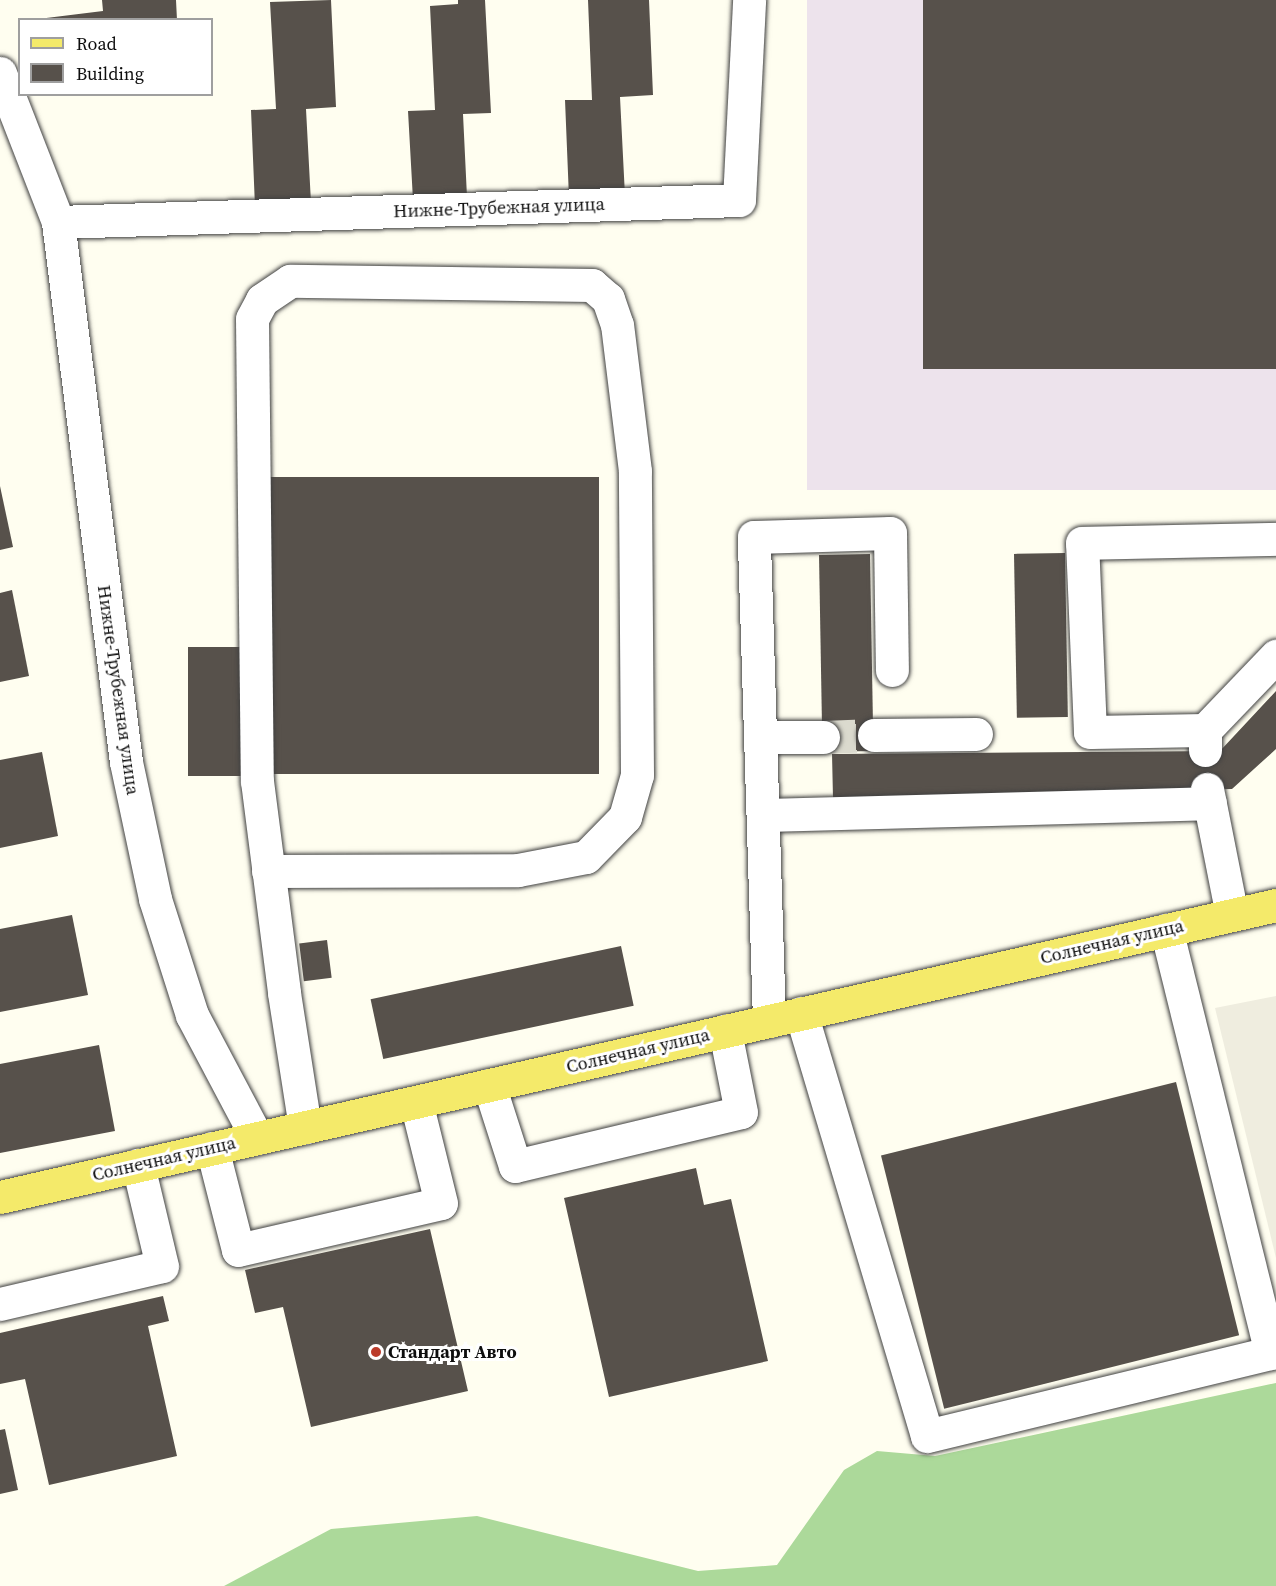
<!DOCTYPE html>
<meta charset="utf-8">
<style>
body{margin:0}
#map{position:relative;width:1276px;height:1586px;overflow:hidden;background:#fffef0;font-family:"Source Serif 4",serif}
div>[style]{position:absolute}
.industrial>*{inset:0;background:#ede3ec;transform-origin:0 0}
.forest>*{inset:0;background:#acd99a}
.plaza>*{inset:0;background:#efeddf}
.building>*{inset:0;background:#57514b;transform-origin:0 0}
.minor-tunnel>*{height:33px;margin-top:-16.5px;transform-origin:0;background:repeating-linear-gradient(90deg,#dbdace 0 33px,transparent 0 49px)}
.roads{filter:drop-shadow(0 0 2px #414141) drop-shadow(0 0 2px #414141)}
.minor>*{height:33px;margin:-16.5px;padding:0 16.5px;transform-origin:16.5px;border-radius:16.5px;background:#fff}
.major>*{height:33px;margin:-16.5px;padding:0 16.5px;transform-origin:16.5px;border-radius:16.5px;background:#f4ea6a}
.dots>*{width:16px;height:16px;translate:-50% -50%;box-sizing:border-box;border:3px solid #fff;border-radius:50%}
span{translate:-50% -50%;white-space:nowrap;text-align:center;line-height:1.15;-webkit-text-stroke:6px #fff;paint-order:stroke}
.street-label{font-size:18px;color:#0e0e0e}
.poi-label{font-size:18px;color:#0e0e0e;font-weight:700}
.left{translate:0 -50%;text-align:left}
.legend{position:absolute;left:18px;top:18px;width:195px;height:78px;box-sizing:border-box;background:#fff;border:2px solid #9f9f9f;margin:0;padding:8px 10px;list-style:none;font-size:18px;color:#0e0e0e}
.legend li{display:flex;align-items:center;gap:12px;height:30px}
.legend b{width:30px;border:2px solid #9f9f9f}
</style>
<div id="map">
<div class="industrial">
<i style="left:807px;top:0;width:469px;height:490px"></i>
</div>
<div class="forest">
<i style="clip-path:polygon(1276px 1383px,1276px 1586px,224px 1586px,331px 1529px,477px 1516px,698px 1571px,777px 1565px,844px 1470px,877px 1451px,935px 1456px)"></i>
</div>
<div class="plaza">
<i style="clip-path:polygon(1276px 996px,1276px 1258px,1215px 1008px)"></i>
</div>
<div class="building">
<i style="clip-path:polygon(102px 0,176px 0,177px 20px,30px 20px,103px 11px)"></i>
<i style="clip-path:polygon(331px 0,336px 107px,306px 109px,311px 203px,255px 207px,251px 110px,276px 109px,270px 2px)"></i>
<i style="clip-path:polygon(458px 0,485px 0,491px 113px,463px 114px,467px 197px,413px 200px,408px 111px,435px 110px,430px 6px,458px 4px)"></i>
<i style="clip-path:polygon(588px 0,649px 0,653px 95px,620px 97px,625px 196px,569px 198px,565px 100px,592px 100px)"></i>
<i style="left:923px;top:0;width:353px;height:369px"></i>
<i style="left:599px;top:477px;width:297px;height:330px;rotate:90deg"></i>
<i style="clip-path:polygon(0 486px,13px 547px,0 550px)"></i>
<i style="left:1065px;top:553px;width:164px;height:51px;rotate:89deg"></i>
<i style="left:870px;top:554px;width:197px;height:51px;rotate:89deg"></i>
<i style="clip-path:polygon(12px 590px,29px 676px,0 682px,0 593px)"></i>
<i style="left:188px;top:647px;width:53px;height:129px"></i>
<i style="clip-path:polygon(1276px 691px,1276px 749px,1232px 789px,833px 798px,832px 754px,1220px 751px)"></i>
<i style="clip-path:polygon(42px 752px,58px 836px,0 848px,0 760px)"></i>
<i style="clip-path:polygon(72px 915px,88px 995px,0 1012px,0 929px)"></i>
<i style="left:327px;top:940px;width:38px;height:28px;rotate:83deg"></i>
<i style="left:621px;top:946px;width:61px;height:256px;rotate:78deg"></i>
<i style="clip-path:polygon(99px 1045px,115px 1131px,0 1153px,0 1064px)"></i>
<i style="left:1176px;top:1082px;width:261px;height:304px;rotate:76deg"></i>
<i style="clip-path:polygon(696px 1168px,704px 1205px,731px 1199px,768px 1361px,609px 1397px,564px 1198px)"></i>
<i style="clip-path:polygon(430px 1229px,468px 1391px,311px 1427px,283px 1307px,255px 1313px,245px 1270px)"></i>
<i style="clip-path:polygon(163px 1296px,169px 1321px,148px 1326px,177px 1456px,49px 1485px,25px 1379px,0 1384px,0 1333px)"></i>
<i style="clip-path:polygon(5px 1429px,18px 1490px,0 1494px,0 1430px)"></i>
</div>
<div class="minor-tunnel">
<i style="left:823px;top:737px;width:51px;rotate:-2.2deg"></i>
</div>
<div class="roads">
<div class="minor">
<i style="left:0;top:73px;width:160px;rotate:68.7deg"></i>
<i style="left:58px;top:222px;width:544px;rotate:82.82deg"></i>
<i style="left:126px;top:762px;width:140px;rotate:78deg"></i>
<i style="left:155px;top:899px;width:122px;rotate:72.3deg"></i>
<i style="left:192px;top:1015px;width:139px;rotate:62.1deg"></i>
<i style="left:58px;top:222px;width:681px;rotate:-1.85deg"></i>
<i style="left:739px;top:200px;width:200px;rotate:-87.1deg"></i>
<i style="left:1205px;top:730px;width:115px;rotate:179deg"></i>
<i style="left:1090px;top:732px;width:189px;rotate:-92.4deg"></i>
<i style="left:1082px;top:543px;width:194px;rotate:-1.2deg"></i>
<i style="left:874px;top:735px;width:102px;rotate:-0.6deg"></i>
<i style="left:761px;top:737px;width:62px"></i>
<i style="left:1205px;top:750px;width:20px;rotate:-90deg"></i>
<i style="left:1205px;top:730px;width:103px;rotate:-46.2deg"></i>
<i style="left:1207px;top:789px;width:128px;rotate:78.8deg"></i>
<i style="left:763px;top:815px;width:447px;rotate:-1.5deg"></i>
<i style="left:268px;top:871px;width:250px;rotate:-0.2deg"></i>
<i style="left:518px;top:870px;width:69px;rotate:-10.8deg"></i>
<i style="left:586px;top:857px;width:56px;rotate:-45.7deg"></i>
<i style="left:625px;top:817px;width:44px;rotate:-74.1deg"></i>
<i style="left:637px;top:775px;width:304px;rotate:-90.4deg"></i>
<i style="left:635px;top:471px;width:147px;rotate:-97deg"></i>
<i style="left:617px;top:325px;width:28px;rotate:-109deg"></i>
<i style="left:608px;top:299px;width:21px;rotate:-139deg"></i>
<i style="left:592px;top:285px;width:302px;rotate:-179.2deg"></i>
<i style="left:290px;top:281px;width:34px;rotate:146deg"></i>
<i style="left:262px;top:300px;width:21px;rotate:118deg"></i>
<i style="left:252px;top:319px;width:462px;rotate:89.4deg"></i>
<i style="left:257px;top:781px;width:214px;rotate:82.7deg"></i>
<i style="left:284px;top:993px;width:136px;rotate:81.1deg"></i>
<i style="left:801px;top:1013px;width:441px;rotate:73.4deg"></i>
<i style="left:927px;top:1436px;width:354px;rotate:-13.6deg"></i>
<i style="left:1271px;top:1353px;width:436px;rotate:-103.9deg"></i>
<i style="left:769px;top:1021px;width:484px;rotate:-91.8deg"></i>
<i style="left:754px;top:537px;width:136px;rotate:-1.7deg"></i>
<i style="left:890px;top:533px;width:137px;rotate:89.2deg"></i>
<i style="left:489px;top:1085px;width:85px;rotate:72.2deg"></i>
<i style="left:515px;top:1166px;width:232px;rotate:-13.4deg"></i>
<i style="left:741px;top:1112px;width:83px;rotate:-101.2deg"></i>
<i style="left:212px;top:1148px;width:105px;rotate:75.7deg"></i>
<i style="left:238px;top:1250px;width:208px;rotate:-13deg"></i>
<i style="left:441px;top:1203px;width:104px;rotate:-103.9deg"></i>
<i style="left:0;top:1304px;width:166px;rotate:-13.2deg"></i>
<i style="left:162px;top:1266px;width:104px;rotate:-103.4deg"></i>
</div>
<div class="major">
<i style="left:0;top:1197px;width:1309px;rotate:-12.89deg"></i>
</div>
</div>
<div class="dots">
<i style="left:376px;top:1352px;background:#bb3b2a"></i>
</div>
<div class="street-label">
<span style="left:499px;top:208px;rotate:-2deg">Нижне-Трубежная улица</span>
<span style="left:118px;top:690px;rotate:82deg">Нижне-Трубежная улица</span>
<span style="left:1112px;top:942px;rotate:-13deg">Солнечная улица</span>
<span style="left:638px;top:1051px;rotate:-13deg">Солнечная улица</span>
<span style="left:164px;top:1159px;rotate:-13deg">Солнечная улица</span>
</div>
<div class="poi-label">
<span class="left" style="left:388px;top:1352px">Стандарт Авто</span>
</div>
<ul class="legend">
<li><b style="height:8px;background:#f4ea6a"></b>Road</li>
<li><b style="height:16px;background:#57514b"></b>Building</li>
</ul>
</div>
